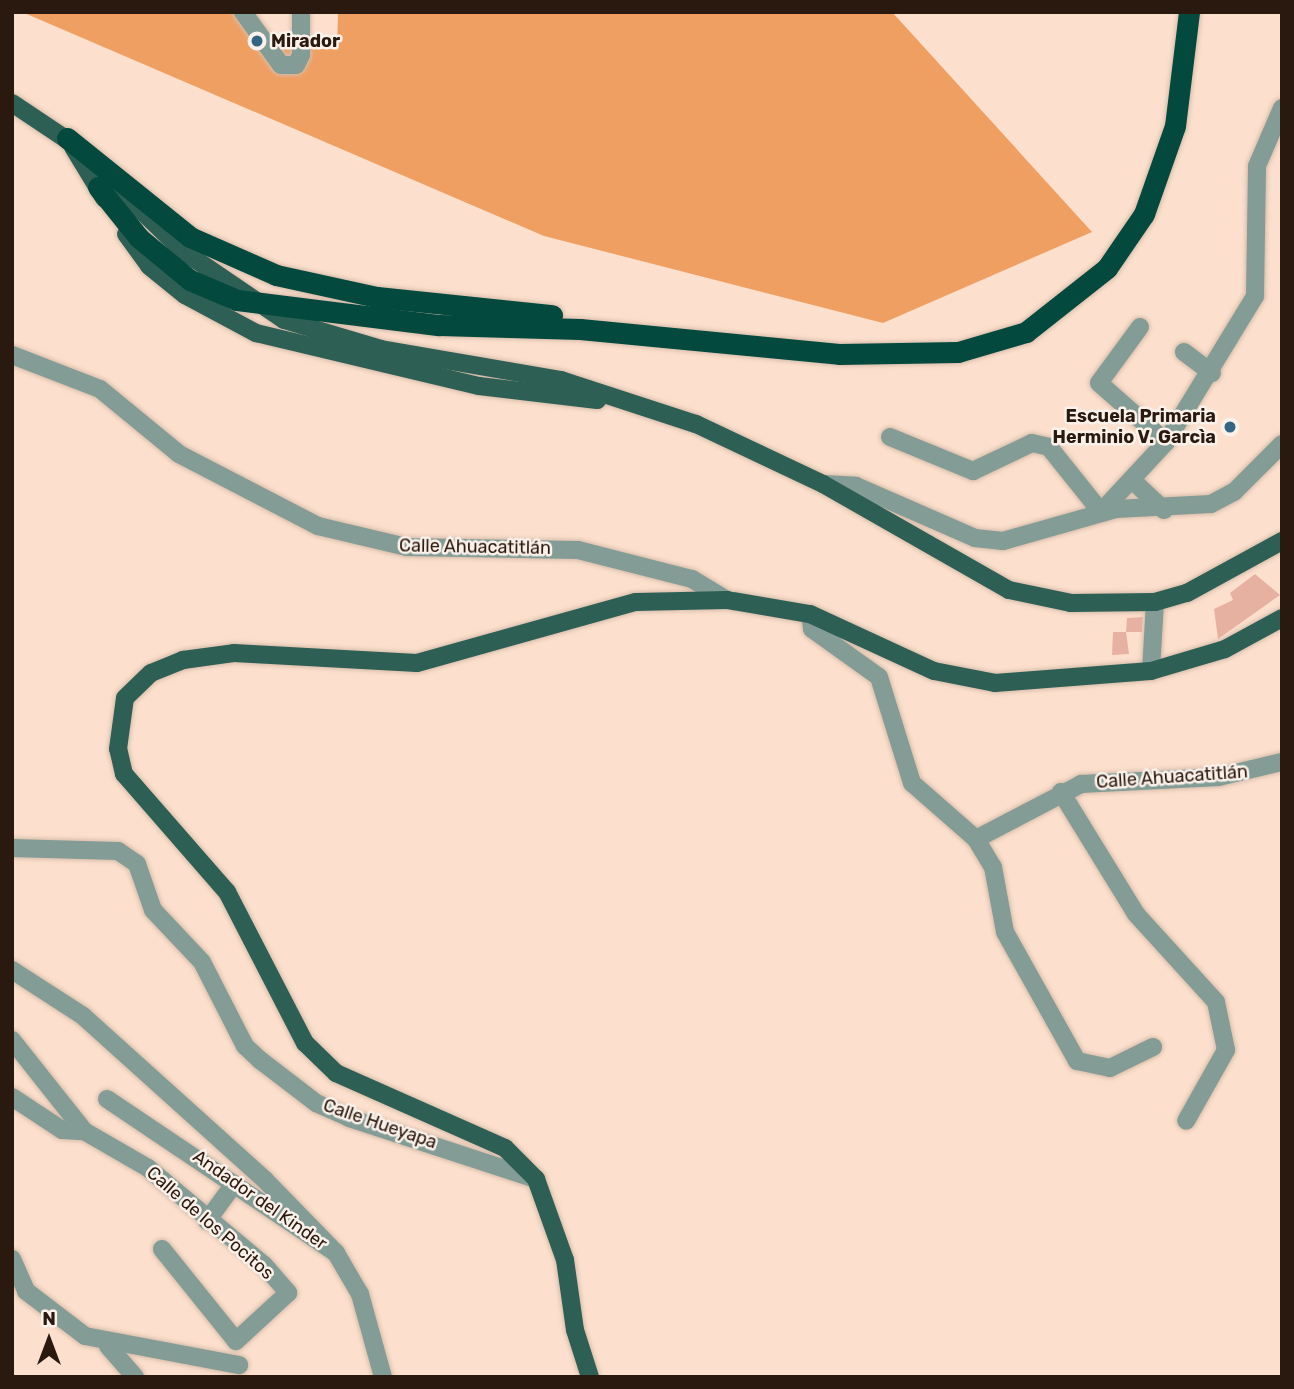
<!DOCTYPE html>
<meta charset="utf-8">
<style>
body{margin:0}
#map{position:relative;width:1294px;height:1389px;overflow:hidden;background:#fce0cd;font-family:Rubik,sans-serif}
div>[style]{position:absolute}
.green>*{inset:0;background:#f09f62}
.building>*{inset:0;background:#e7b1a2}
.roads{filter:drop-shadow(0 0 2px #d6bcab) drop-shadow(0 0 2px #d6bcab)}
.minor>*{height:18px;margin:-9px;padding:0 9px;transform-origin:9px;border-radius:9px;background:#839c95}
.major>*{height:18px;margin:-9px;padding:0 9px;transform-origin:9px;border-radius:9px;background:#2e5f54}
.highway>*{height:21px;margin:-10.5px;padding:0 10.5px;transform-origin:10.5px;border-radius:10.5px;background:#03493d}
.dots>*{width:19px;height:19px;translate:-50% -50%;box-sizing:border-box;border:4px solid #fbf1eb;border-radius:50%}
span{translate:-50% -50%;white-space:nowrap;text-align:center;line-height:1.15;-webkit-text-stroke:5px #fbf1eb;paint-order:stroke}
.poi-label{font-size:18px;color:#2a190e;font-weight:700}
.left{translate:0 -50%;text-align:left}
.right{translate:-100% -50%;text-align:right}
.street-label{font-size:18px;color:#2a190e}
.frame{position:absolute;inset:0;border:14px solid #2a190e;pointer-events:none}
.north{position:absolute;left:14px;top:1305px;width:70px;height:70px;-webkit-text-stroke:5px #fbf1eb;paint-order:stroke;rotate:0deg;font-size:19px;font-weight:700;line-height:28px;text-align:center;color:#2a190e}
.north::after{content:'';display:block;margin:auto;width:24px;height:32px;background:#2a190e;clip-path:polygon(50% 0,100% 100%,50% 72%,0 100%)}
</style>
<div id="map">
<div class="green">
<i style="clip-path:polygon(22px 12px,251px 12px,275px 49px,337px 49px,338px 12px,892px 12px,1092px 232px,883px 323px,544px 236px)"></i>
</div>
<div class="building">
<i style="clip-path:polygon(1255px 574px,1280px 595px,1218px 639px,1214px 609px,1233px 600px,1230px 593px)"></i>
<i style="clip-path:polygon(1143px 617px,1142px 632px,1126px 632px,1127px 618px)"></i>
<i style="clip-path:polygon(1113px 632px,1126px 632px,1129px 654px,1112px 655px)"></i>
</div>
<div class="roads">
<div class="minor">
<i style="left:243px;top:12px;width:65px;rotate:54.4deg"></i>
<i style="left:281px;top:65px;width:15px"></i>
<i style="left:296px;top:65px;width:11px;rotate:-63deg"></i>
<i style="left:301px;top:55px;width:43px;rotate:-90deg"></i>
<i style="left:1140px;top:327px;width:69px;rotate:126.2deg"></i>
<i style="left:1099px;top:383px;width:89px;rotate:41.4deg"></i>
<i style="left:1184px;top:352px;width:35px;rotate:37deg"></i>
<i style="left:12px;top:355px;width:94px;rotate:21.1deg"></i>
<i style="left:100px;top:389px;width:102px;rotate:39.4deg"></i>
<i style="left:179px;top:454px;width:157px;rotate:27.4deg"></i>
<i style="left:318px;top:526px;width:90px;rotate:13.4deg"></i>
<i style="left:406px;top:547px;width:172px;rotate:1deg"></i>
<i style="left:578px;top:550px;width:118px;rotate:14.3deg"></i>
<i style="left:692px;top:579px;width:41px;rotate:31deg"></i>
<i style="left:890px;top:437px;width:90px;rotate:22.3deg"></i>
<i style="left:973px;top:471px;width:65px;rotate:-25.4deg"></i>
<i style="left:1032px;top:443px;width:17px;rotate:13deg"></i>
<i style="left:1049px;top:447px;width:83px;rotate:51.3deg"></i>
<i style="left:1132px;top:480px;width:44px;rotate:43.2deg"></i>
<i style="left:823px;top:484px;width:33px;rotate:3deg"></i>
<i style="left:856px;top:486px;width:130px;rotate:23.6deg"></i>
<i style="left:975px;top:538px;width:28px;rotate:6deg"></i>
<i style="left:1003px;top:541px;width:117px;rotate:-15.8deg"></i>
<i style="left:1116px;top:509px;width:95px;rotate:-3deg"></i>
<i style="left:1211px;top:504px;width:26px;rotate:-28deg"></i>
<i style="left:1234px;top:492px;width:68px;rotate:-45deg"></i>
<i style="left:1101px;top:512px;width:96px;rotate:-47.1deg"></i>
<i style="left:1166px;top:442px;width:171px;rotate:-58.6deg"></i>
<i style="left:1255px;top:296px;width:130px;rotate:-89.1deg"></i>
<i style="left:1257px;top:166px;width:63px;rotate:-66.7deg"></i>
<i style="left:810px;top:614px;width:15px;rotate:82deg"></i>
<i style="left:812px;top:629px;width:82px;rotate:35.6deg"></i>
<i style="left:879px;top:677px;width:111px;rotate:72.7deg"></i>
<i style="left:912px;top:783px;width:85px;rotate:41.2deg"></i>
<i style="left:976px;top:839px;width:33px;rotate:59deg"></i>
<i style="left:993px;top:867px;width:66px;rotate:79.5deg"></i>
<i style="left:1005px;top:932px;width:148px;rotate:60.8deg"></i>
<i style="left:1077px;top:1061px;width:34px;rotate:12deg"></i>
<i style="left:1110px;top:1068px;width:48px;rotate:-26deg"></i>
<i style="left:1151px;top:671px;width:69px;rotate:-86.7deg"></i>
<i style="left:1061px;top:792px;width:143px;rotate:58.4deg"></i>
<i style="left:1136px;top:914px;width:119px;rotate:47.7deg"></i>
<i style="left:1216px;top:1002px;width:49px;rotate:78.2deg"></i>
<i style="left:1226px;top:1050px;width:81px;rotate:119.4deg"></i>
<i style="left:976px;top:839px;width:119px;rotate:-27.6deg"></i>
<i style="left:1081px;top:784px;width:138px;rotate:-2.9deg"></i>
<i style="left:1219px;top:777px;width:65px;rotate:-13.4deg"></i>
<i style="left:12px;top:848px;width:106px;rotate:1.6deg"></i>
<i style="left:118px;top:851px;width:23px;rotate:34deg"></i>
<i style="left:137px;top:864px;width:49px;rotate:70.8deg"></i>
<i style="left:153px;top:910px;width:71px;rotate:46.7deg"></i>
<i style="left:202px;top:962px;width:94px;rotate:62.9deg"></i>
<i style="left:245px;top:1046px;width:21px;rotate:43deg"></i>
<i style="left:260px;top:1060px;width:71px;rotate:37.5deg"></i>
<i style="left:316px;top:1103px;width:36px;rotate:24deg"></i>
<i style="left:349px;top:1118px;width:197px;rotate:18.1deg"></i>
<i style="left:12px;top:970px;width:85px;rotate:32.9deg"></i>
<i style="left:83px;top:1016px;width:245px;rotate:42deg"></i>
<i style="left:265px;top:1180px;width:102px;rotate:45.8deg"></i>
<i style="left:12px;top:1040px;width:116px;rotate:51.6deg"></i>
<i style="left:84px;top:1131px;width:74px;rotate:30deg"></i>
<i style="left:148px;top:1168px;width:151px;rotate:39.9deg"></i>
<i style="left:264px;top:1265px;width:37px;rotate:49deg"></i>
<i style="left:288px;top:1293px;width:71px;rotate:137.3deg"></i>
<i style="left:12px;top:1097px;width:60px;rotate:33.4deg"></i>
<i style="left:62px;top:1130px;width:22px;rotate:3deg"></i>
<i style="left:107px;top:1099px;width:276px;rotate:33.9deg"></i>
<i style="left:336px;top:1253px;width:48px;rotate:59.7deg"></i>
<i style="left:360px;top:1294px;width:86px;rotate:74.5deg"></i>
<i style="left:207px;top:1221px;width:46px;rotate:-53.9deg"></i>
<i style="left:162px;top:1249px;width:118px;rotate:51.2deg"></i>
<i style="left:12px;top:1259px;width:35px;rotate:66deg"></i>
<i style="left:26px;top:1291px;width:74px;rotate:37.3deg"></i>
<i style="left:85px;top:1336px;width:157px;rotate:10.7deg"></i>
<i style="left:108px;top:1346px;width:41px;rotate:48.9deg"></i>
</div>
<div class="major">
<i style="left:12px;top:103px;width:76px;rotate:33.7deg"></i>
<i style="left:73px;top:147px;width:60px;rotate:58.7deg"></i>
<i style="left:117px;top:187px;width:92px;rotate:44.1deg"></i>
<i style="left:183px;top:251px;width:122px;rotate:34.3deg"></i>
<i style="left:284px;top:320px;width:101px;rotate:16.6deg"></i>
<i style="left:381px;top:349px;width:183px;rotate:9.8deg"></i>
<i style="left:561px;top:380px;width:142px;rotate:18.1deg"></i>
<i style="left:696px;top:424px;width:140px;rotate:25.3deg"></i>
<i style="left:823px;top:484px;width:214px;rotate:29.7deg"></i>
<i style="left:1009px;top:590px;width:63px;rotate:11.8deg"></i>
<i style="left:1071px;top:603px;width:84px;rotate:-0.7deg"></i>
<i style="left:1155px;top:602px;width:33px;rotate:-16deg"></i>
<i style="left:1187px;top:593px;width:108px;rotate:-28.7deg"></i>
<i style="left:126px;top:234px;width:39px;rotate:54deg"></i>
<i style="left:149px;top:266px;width:46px;rotate:38.9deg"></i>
<i style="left:185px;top:295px;width:81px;rotate:28.2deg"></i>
<i style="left:256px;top:333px;width:229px;rotate:13.4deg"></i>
<i style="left:479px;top:386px;width:119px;rotate:6.8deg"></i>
<i style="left:590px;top:1377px;width:49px;rotate:-107.7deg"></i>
<i style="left:575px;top:1330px;width:71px;rotate:-98.1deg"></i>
<i style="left:565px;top:1260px;width:86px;rotate:-109.7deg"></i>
<i style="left:536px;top:1179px;width:44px;rotate:-135deg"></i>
<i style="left:505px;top:1148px;width:185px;rotate:-156.1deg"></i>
<i style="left:336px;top:1073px;width:43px;rotate:-135.9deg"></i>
<i style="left:305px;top:1043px;width:170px;rotate:-117.3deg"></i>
<i style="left:227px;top:892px;width:157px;rotate:-131.1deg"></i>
<i style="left:124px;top:774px;width:26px;rotate:-103deg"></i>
<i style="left:118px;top:749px;width:51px;rotate:-82.2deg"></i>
<i style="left:125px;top:698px;width:36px;rotate:-44deg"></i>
<i style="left:151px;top:673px;width:35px;rotate:-22deg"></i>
<i style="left:183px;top:660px;width:51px;rotate:-7.8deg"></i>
<i style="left:234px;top:653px;width:183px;rotate:3.1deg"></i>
<i style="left:417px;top:663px;width:227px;rotate:-15.6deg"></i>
<i style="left:636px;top:602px;width:91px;rotate:-1.3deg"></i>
<i style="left:727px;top:600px;width:84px;rotate:9.6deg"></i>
<i style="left:810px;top:614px;width:136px;rotate:24.7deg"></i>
<i style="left:934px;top:671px;width:62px;rotate:11.1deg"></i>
<i style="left:995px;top:683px;width:156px;rotate:-4.4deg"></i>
<i style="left:1151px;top:671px;width:77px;rotate:-16.6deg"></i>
<i style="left:1225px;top:649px;width:65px;rotate:-28.5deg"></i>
</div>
<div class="highway">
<i style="left:67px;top:138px;width:158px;rotate:38.8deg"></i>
<i style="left:190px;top:237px;width:94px;rotate:23.8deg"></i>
<i style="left:276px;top:275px;width:103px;rotate:12.3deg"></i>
<i style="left:377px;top:297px;width:176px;rotate:5.9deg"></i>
<i style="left:98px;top:187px;width:65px;rotate:51.2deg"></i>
<i style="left:139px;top:238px;width:66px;rotate:39.5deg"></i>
<i style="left:190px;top:280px;width:51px;rotate:23.1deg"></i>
<i style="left:237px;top:300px;width:204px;rotate:7.1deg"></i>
<i style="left:439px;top:325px;width:141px;rotate:1.6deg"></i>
<i style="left:580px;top:329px;width:260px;rotate:5.5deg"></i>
<i style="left:839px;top:354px;width:119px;rotate:-1deg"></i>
<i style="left:958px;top:352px;width:71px;rotate:-16.4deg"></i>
<i style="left:1026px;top:332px;width:103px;rotate:-38.3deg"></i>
<i style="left:1107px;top:268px;width:65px;rotate:-55.6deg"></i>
<i style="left:1144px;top:214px;width:93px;rotate:-70.6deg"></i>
<i style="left:1175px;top:126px;width:115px;rotate:-83deg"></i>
</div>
</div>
<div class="dots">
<i style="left:257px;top:41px;background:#336683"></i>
<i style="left:1230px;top:427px;background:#336683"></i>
</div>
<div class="poi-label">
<span class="left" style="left:271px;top:41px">Mirador</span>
<span class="right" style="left:1216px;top:427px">Escuela Primaria<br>Herminio V. Garcìa</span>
</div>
<div class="street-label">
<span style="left:475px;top:547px;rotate:1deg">Calle Ahuacatitlán</span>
<span style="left:1172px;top:777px;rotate:-4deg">Calle Ahuacatitlán</span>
<span style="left:380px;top:1124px;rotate:19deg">Calle Hueyapa</span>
<span style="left:260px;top:1200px;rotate:35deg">Andador del Kinder</span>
<span style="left:210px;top:1223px;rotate:41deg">Calle de los Pocitos</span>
</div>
<div class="frame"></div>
<div class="north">N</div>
</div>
